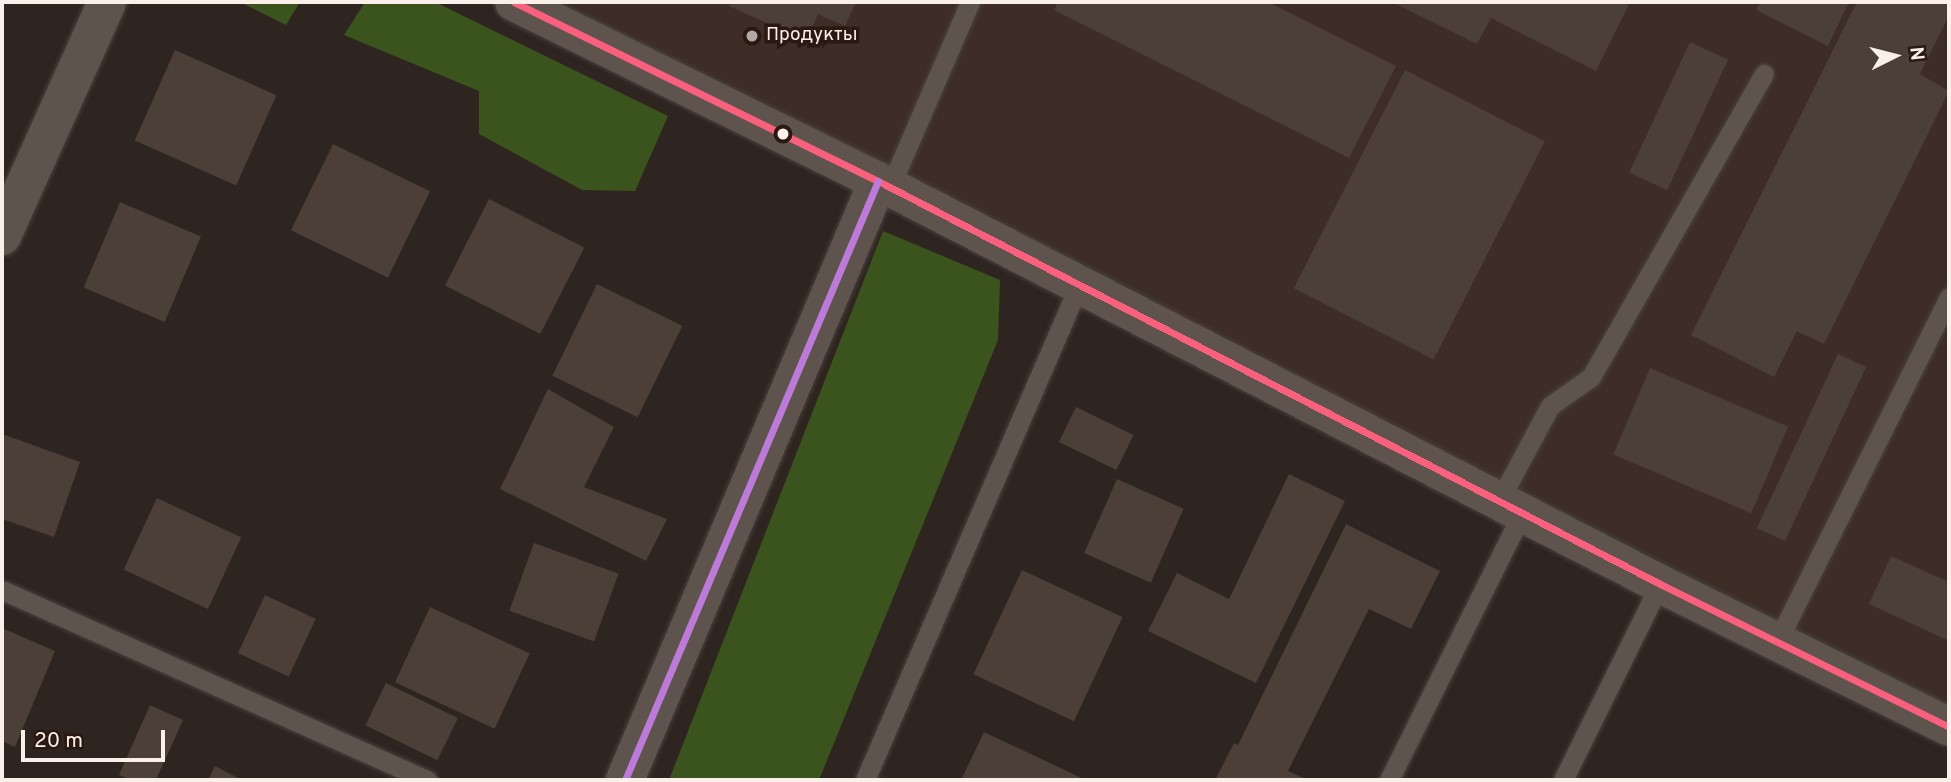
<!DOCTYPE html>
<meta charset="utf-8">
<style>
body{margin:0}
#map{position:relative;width:1951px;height:782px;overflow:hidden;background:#2e2420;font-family:Overpass,sans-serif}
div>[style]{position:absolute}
.industrial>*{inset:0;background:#3d2d26}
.forest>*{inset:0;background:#3b541d}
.building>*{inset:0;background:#4b3f37;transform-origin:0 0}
.roads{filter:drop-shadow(0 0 2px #4a413d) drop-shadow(0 0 2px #4a413d)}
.lane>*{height:19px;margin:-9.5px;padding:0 9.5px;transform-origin:9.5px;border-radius:9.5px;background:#5e534d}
.street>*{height:38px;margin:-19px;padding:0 19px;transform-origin:19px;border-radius:19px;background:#5e534d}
.bus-1>*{height:7px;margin:-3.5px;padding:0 3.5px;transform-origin:3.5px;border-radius:3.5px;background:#f8607d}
.bus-2>*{height:7px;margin:-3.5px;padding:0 3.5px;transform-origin:3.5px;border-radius:3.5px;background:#bd7bd9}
.dots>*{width:19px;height:19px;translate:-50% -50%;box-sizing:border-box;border:4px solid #2a1911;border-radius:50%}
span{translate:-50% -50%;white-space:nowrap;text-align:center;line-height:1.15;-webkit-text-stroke:7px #2a1911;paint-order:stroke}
.poi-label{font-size:19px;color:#fbefe9}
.left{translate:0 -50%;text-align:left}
.frame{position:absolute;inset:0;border:4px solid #fbefe9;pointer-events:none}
.north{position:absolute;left:1860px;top:21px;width:70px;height:70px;-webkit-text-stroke:5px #2a1911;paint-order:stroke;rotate:84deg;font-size:19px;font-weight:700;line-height:28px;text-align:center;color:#fbefe9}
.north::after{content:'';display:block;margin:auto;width:24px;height:32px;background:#fbefe9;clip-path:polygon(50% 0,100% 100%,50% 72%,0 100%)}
.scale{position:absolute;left:21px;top:730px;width:144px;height:32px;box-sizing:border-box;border:4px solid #fbefe9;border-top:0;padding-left:9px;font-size:21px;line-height:24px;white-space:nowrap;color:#fbefe9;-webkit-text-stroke:5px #2a1911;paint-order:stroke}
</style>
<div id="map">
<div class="industrial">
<i style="clip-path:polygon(534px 2px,1949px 2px,1949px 711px)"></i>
</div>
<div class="forest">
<i style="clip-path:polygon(240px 2px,300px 2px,286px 25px)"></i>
<i style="clip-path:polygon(365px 2px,435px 2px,668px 116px,635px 191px,582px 190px,479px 134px,479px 91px,344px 35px)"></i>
<i style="clip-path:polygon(883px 231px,1000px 280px,998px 340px,819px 780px,669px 780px)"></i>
</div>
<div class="building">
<i style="clip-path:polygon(731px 2px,856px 2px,845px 26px,818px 14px,807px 41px,729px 6px)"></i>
<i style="clip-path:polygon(1058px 2px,1268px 2px,1396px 66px,1349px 158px,1054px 10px)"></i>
<i style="clip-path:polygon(1392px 2px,1630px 2px,1596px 71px,1491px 18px,1477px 44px)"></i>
<i style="clip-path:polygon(1760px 2px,1849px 2px,1828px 46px,1756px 10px)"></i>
<i style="clip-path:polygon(1857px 2px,1949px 2px,1949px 15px,1920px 74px,1949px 91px,1824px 344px,1797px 331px,1774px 377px,1691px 335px)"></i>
<i style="left:1690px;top:42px;width:42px;height:144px;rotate:25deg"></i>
<i style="left:175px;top:50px;width:111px;height:99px;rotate:24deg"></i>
<i style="left:1405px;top:70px;width:157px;height:245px;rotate:27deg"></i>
<i style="left:333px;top:144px;width:108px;height:96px;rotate:26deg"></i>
<i style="left:489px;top:199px;width:107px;height:97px;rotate:27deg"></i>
<i style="left:120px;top:202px;width:88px;height:93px;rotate:23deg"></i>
<i style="left:597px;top:284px;width:95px;height:102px;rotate:26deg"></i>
<i style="left:1838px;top:354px;width:31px;height:192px;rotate:25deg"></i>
<i style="left:1650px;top:368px;width:150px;height:94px;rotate:23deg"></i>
<i style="clip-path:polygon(548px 389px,614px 427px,584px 487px,667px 519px,646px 561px,500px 489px)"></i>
<i style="left:1076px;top:407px;width:64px;height:39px;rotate:26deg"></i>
<i style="clip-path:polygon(2px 434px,80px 462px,54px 537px,2px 519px)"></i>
<i style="clip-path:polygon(1289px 474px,1345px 501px,1256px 683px,1148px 631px,1177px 573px,1229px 599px)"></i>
<i style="left:1117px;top:479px;width:73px;height:81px;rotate:24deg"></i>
<i style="left:157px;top:498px;width:93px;height:79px;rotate:25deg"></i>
<i style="clip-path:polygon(1346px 524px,1440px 571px,1411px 629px,1369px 609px,1288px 771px,1308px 780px,1215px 780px,1234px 743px,1238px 745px)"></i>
<i style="left:534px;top:543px;width:90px;height:72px;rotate:20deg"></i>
<i style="clip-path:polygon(1891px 556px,1949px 582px,1949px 641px,1869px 604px)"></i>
<i style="left:1022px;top:570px;width:111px;height:115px;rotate:25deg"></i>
<i style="left:265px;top:595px;width:56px;height:64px;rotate:25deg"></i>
<i style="left:430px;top:607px;width:110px;height:83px;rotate:25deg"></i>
<i style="clip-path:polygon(2px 628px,55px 651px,15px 747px,2px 741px)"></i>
<i style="left:386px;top:683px;width:80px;height:47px;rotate:26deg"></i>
<i style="clip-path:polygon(150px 705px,183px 720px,156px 780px,130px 780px,119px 775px)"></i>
<i style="clip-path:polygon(984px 732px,1086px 780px,961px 780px)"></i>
<i style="clip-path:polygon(215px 766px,242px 780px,208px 780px)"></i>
</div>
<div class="roads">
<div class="lane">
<i style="left:890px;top:187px;width:202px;rotate:-66.6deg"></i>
<i style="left:1499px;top:501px;width:108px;rotate:-61.8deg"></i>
<i style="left:1550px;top:406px;width:50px;rotate:-35.3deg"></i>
<i style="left:1591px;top:377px;width:349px;rotate:-60.3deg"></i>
<i style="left:2px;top:590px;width:466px;rotate:24.1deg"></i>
<i style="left:1777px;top:642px;width:385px;rotate:-63.5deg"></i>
<i style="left:865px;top:780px;width:539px;rotate:-66.62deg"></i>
<i style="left:1389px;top:780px;width:298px;rotate:-63.5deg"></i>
<i style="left:1563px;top:780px;width:219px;rotate:-63.7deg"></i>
</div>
<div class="street">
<i style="left:514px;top:2px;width:406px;rotate:26.2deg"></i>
<i style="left:878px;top:181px;width:880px;rotate:27.26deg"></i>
<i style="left:1660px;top:584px;width:322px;rotate:26.3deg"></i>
<i style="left:2px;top:236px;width:256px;rotate:-65.8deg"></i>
<i style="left:625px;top:780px;width:650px;rotate:-67.1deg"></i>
</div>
</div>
<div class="bus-1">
<i style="left:514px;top:2px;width:406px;rotate:26.2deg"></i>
<i style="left:878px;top:181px;width:880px;rotate:27.26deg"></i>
<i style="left:1660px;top:584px;width:322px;rotate:26.3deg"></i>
</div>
<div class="bus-2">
<i style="left:625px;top:780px;width:650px;rotate:-67.1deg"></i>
</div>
<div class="dots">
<i style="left:752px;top:36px;background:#b3a8a3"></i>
<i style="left:783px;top:134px;background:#fbefe9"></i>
</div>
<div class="poi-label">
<span class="left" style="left:766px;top:36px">Продукты</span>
</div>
<div class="frame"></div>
<div class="north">N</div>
<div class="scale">20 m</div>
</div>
